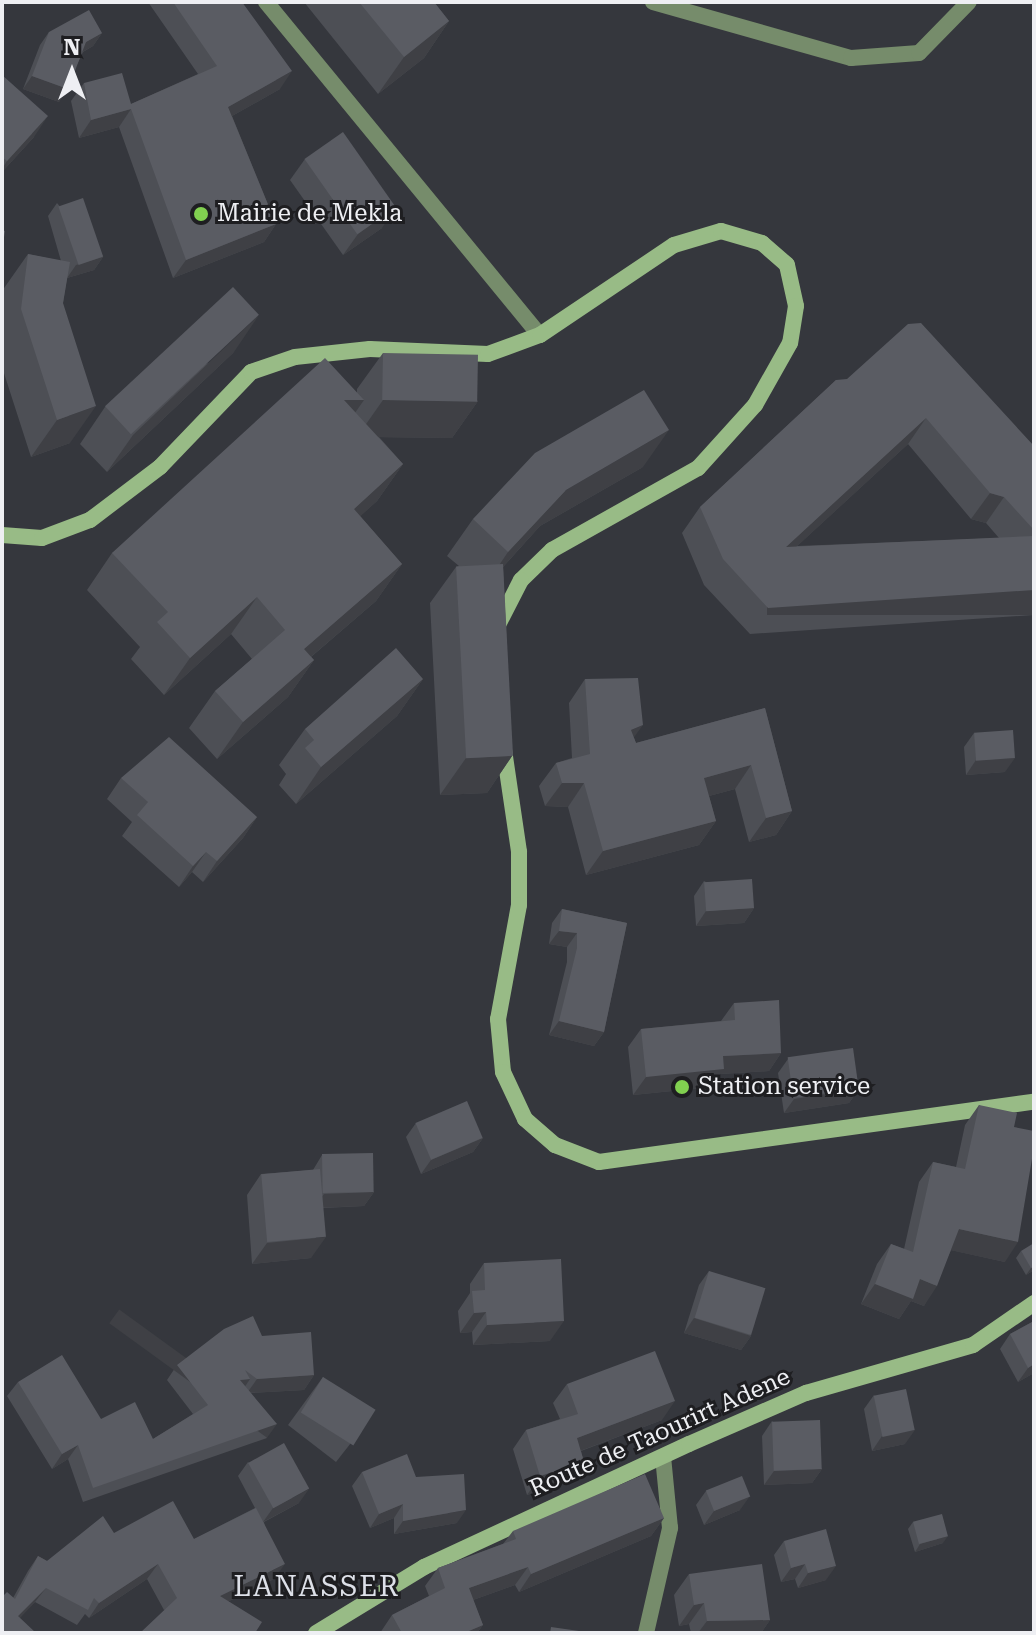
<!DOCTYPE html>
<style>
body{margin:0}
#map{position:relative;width:1036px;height:1635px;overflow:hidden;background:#35373d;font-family:"Roboto Serif",serif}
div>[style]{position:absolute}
.street>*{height:16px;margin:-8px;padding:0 8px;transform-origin:8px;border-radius:8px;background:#768c6b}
.secondary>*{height:16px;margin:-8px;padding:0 8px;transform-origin:8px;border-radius:8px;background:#98bb86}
.wall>*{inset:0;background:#4d4f55}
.shaded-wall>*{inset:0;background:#3f4045;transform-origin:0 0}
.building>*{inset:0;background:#5a5c63;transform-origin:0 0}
.dots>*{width:22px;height:22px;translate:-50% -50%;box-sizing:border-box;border:4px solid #1e1e21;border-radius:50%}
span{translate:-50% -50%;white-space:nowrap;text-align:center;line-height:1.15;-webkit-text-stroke:6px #1e1e21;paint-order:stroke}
.poi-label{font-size:24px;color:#eeeff3}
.left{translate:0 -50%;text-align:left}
.street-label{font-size:24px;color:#eeeff3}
.quarter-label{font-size:28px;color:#dde0e8;letter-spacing:2px}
.frame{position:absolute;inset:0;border:4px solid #eeeff3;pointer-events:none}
.north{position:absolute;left:32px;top:32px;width:80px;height:80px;-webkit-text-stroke:6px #1e1e21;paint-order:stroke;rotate:0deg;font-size:22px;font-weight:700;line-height:32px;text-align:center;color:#eeeff3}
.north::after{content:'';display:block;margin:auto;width:28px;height:36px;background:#eeeff3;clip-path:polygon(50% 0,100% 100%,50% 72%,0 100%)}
</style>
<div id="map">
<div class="street">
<i style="left:266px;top:2px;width:431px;rotate:50.6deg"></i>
<i style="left:653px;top:2px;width:206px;rotate:15.8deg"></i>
<i style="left:851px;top:58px;width:68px;rotate:-4.2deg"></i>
<i style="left:919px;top:53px;width:71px;rotate:-45.6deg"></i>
<i style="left:646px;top:1633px;width:108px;rotate:-77.1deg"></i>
<i style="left:670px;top:1528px;width:71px;rotate:-95.6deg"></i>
</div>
<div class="secondary">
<i style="left:2px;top:535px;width:40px;rotate:4.3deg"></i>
<i style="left:42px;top:538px;width:51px;rotate:-20.6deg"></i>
<i style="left:90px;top:520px;width:88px;rotate:-37.1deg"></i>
<i style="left:160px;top:467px;width:132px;rotate:-46.2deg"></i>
<i style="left:251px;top:372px;width:46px;rotate:-18.8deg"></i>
<i style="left:295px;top:357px;width:75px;rotate:-6.1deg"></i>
<i style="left:370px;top:349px;width:118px;rotate:2.4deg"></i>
<i style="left:488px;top:354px;width:55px;rotate:-20.1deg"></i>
<i style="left:540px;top:335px;width:161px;rotate:-33.9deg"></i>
<i style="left:674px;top:245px;width:49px;rotate:-16.6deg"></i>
<i style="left:721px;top:231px;width:43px;rotate:16.3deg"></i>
<i style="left:762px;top:243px;width:33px;rotate:41deg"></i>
<i style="left:787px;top:265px;width:42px;rotate:77.6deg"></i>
<i style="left:796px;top:306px;width:37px;rotate:99deg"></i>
<i style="left:790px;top:343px;width:71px;rotate:119.4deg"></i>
<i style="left:755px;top:405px;width:85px;rotate:132.1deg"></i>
<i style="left:698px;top:468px;width:167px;rotate:150.7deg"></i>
<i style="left:552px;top:550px;width:43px;rotate:135.9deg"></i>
<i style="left:521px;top:580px;width:51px;rotate:117.1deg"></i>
<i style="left:503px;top:743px;width:110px;rotate:81.6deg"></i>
<i style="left:519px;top:852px;width:53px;rotate:90deg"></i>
<i style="left:519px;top:905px;width:116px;rotate:100.4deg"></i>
<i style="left:498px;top:1019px;width:53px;rotate:84.6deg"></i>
<i style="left:503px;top:1072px;width:52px;rotate:64.9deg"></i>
<i style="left:525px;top:1119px;width:40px;rotate:41deg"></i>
<i style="left:555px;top:1145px;width:47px;rotate:21.1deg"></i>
<i style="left:599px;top:1162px;width:439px;rotate:-7.9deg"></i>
<i style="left:316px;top:1633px;width:127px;rotate:-31.4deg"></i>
<i style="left:424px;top:1567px;width:292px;rotate:-24.9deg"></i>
<i style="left:689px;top:1444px;width:128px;rotate:-23.6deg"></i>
<i style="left:806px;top:1393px;width:174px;rotate:-16deg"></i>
<i style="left:973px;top:1345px;width:74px;rotate:-34.5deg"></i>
</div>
<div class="wall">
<i style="clip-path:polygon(148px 2px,242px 2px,280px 89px,232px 116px,276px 224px,264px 242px,173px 278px,119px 127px,79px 138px,71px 101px,84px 83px,131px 104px,198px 74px)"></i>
<i style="clip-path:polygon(304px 2px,434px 2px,449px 21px,424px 58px,378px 94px)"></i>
<i style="clip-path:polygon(49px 32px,102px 33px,93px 46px,83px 52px,59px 102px,23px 89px,40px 45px)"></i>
<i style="clip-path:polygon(2px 75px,34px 137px,2px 172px)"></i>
<i style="clip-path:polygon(305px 159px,382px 228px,343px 255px,290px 180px)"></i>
<i style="clip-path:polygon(57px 203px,103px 257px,94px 270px,67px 278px,63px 303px,70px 443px,31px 457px,2px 367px,2px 291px,28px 254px,61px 261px,48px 216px)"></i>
<i style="clip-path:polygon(234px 352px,107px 472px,80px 444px,105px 407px)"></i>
<i style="clip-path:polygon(383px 353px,478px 401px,452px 438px,379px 437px,403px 464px,377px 501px,360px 516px,402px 564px,376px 601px,311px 657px,314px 660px,288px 697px,217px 759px,189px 728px,215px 691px,252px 659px,231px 634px,164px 695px,131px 659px,140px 647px,87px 590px,112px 553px,357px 393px,357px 389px)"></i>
<i style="clip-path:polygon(evenodd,836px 380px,1034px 446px,1034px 615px,750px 634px,704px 585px,682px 533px,700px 507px,836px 380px,908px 444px,971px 519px,986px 523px,999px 538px,797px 546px,908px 444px)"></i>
<i style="clip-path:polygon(643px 467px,540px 526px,503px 567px,512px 756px,487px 793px,440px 795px,430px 603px,456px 567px,459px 566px,447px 556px,473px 519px)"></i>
<i style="clip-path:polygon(423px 679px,397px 716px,296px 804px,279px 785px,286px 774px,279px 765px,305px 729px)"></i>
<i style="clip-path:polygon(585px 679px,634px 738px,636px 743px,765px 708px,792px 811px,776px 835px,749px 842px,735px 789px,709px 796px,716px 821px,699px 845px,586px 875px,568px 807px,545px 806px,539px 786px,556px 763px,572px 758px,569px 703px)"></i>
<i style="clip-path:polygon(974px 733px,1005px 772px,966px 775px,964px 747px)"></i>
<i style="clip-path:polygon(121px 778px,257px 817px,243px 838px,203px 882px,192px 872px,179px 887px,122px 836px,132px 822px,107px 799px)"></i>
<i style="clip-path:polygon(704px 881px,754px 908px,744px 923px,696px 926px,694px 896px)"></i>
<i style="clip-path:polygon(562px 909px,627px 923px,604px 1032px,594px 1046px,549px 1035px,567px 962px,567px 947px,549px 944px,552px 923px)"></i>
<i style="clip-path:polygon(734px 1003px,781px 1053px,769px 1071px,720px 1074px,711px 1087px,633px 1095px,628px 1047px,641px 1029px,721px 1021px)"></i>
<i style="clip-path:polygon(788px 1059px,859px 1089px,849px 1103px,784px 1113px,778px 1073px)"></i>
<i style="clip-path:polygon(979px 1105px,1014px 1127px,1005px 1262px,951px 1250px,924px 1306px,911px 1301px,899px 1319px,861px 1304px,877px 1264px,891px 1244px,904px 1249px,919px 1182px,933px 1162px,956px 1167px,965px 1125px)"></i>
<i style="clip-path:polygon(416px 1123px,483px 1138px,473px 1152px,421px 1174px,406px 1137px)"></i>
<i style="clip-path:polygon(322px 1155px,374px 1192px,364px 1206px,323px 1208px,311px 1258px,252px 1264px,247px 1195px,261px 1174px,313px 1170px)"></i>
<i style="clip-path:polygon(1021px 1251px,1034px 1270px,1026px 1275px,1016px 1258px)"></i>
<i style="clip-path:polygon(484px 1263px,550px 1341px,473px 1345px,472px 1332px,460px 1333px,458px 1311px,470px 1293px,470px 1284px)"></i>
<i style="clip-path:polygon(709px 1271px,751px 1336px,741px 1350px,684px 1333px,699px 1285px)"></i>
<i style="clip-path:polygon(1034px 1321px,1034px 1373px,1018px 1382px,1000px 1349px,1010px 1334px)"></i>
<i style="clip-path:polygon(262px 1336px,314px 1375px,304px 1390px,251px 1393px,267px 1438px,83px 1502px,68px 1459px,52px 1469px,7px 1396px,18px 1382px,101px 1419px,153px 1439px,193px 1414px,167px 1380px,177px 1365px)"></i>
<i style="clip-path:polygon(323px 1377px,365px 1425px,336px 1462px,288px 1425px)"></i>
<i style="clip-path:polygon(567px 1384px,662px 1420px,581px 1451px,584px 1462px,571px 1481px,527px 1495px,513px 1449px,526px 1430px,560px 1419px,553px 1403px)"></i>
<i style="clip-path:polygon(874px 1395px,905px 1444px,872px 1451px,864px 1409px)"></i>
<i style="clip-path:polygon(772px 1421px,822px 1469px,812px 1483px,764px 1485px,762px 1436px)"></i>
<i style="clip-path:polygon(248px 1462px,299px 1503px,264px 1522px,274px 1579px,229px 1601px,164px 1610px,147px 1579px,89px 1618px,85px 1614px,77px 1625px,35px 1602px,2px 1633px,13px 1598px,28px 1571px,38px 1556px,47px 1561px,114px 1533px,194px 1539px,255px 1508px,238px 1476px)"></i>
<i style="clip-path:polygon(362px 1472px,416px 1477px,457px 1523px,394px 1534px,394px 1518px,370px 1528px,352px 1486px)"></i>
<i style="clip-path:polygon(706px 1491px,740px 1510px,704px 1525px,696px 1505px)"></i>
<i style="clip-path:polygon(664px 1518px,651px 1536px,519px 1592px,515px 1585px,473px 1600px,483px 1625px,477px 1633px,380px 1633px,392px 1615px,429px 1596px,425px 1586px,438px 1568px,503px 1544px,513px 1531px)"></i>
<i style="clip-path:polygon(913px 1522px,943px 1543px,915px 1552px,908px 1529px)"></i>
<i style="clip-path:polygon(784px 1541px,826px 1580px,798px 1588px,795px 1579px,781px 1582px,774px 1555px)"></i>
<i style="clip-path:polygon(689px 1574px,770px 1620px,761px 1633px,691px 1633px,689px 1624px,679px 1626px,674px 1595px)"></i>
</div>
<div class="shaded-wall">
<i style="clip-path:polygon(449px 21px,424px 58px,378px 94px,404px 57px)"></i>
<i style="clip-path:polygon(102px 33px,93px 46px,77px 55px,86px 42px)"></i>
<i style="clip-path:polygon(292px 71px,280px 89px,216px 125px,228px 107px)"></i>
<i style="clip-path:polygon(32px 76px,68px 89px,59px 102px,23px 89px)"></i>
<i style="clip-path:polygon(131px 109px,119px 127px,79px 138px,91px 120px)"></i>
<i style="clip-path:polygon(48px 116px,34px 137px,2px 172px,2px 169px,7px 161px)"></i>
<i style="clip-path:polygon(396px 207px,382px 228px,343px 255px,358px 234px)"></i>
<i style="clip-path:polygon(276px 224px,264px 242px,173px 278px,186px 260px)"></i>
<i style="clip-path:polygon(103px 257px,94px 270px,67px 278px,76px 265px)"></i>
<i style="clip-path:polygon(259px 315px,234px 352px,107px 472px,133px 435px)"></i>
<i style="clip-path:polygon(344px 400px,364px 400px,338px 437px)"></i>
<i style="clip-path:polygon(383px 400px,478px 401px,452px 438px,357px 437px)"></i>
<i style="clip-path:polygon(96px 406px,70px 443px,31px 457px,57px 420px)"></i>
<i style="clip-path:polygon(926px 418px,908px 444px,768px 573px,786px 547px)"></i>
<i style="clip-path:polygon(669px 430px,643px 467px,540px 526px,483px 589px,508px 552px,566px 490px)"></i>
<i style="clip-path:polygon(403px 464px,377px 501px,328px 546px,354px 509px)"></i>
<i style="clip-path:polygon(990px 493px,1004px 497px,986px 523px,971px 519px)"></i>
<i style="clip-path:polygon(402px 564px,376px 601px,278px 685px,304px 649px)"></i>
<i style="left:1034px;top:590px;width:25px;height:267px;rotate:90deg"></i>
<i style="clip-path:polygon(257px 597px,231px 634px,164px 695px,190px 658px)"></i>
<i style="clip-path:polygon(314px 660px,288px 697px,217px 759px,243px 722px)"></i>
<i style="clip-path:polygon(423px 679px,397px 716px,296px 804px,321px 767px)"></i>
<i style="clip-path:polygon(643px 725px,626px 748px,631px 730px)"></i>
<i style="clip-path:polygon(512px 756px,487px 793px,440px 795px,466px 758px)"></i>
<i style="clip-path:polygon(1015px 758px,1005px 772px,966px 775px,976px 760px)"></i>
<i style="clip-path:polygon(751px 765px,735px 789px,687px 802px,704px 778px)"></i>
<i style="clip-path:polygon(562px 783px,584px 783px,568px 807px,545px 806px)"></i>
<i style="clip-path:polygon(792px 811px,776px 835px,749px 842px,766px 818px)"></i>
<i style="clip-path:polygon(257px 817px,243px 838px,203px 882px,217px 861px)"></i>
<i style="clip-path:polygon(716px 821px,699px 845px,586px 875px,603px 851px)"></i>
<i style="clip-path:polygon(206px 852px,192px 872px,179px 887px,193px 866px)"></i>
<i style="clip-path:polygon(754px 908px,744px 923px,696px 926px,706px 911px)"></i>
<i style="clip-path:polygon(559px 931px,577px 933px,567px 947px,549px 944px)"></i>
<i style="clip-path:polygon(559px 1021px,604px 1032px,594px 1046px,549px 1035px)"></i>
<i style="clip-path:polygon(781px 1053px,769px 1071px,720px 1074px,711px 1087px,633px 1095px,646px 1077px,723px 1056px)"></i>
<i style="clip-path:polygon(859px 1089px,849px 1103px,784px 1113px,794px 1099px)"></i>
<i style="clip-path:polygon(483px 1138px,473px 1152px,421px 1174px,431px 1160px)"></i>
<i style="clip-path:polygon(374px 1192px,364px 1206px,314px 1208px,324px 1194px)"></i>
<i style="clip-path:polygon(959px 1229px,1018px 1242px,1005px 1262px,945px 1249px)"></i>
<i style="clip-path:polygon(326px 1237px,311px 1258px,252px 1264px,267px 1243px)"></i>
<i style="clip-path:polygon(1034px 1266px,1034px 1270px,1026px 1275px,1031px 1268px)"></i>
<i style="clip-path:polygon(920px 1279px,937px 1286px,924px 1306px,911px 1301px,899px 1319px,861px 1304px,875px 1284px)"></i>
<i style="clip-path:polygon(486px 1312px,472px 1332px,460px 1333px,474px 1313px)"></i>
<i style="clip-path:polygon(694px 1318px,751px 1336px,741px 1350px,684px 1333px)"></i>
<i style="clip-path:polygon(564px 1321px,550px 1341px,473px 1345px,487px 1325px)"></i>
<i style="clip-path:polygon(1034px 1364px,1034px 1373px,1018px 1382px,1028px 1368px)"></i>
<i style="clip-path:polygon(314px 1375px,304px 1390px,247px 1393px,257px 1379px)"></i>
<i style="clip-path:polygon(250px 1379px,240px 1394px,240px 1380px)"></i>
<i style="clip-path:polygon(675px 1401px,662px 1420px,564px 1457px,577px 1438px)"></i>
<i style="left:277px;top:1424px;width:17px;height:195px;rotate:126deg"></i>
<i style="clip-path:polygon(915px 1430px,905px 1444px,872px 1451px,882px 1436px)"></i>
<i style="clip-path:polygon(78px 1445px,68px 1459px,52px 1469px,62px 1454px)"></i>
<i style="clip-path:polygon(584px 1462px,571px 1481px,527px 1495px,540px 1476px)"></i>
<i style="clip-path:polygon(822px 1469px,812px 1483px,764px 1485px,774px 1471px)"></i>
<i style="clip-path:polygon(309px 1489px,299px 1503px,263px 1522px,273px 1508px)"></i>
<i style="clip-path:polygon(750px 1496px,740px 1510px,704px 1525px,714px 1511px)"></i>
<i style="clip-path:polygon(403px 1504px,394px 1518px,370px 1528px,379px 1514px)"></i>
<i style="clip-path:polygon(466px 1510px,457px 1523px,394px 1534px,403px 1521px)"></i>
<i style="clip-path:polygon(664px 1518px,651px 1536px,519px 1592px,531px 1574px)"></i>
<i style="clip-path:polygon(948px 1536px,943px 1543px,915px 1552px,920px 1544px)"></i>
<i style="clip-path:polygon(158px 1564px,147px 1579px,89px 1618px,99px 1603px)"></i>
<i style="clip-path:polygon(285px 1564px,274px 1579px,209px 1611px,220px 1596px)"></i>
<i style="clip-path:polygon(805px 1564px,795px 1579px,781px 1582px,791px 1568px)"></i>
<i style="clip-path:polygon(836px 1566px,826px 1580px,798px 1588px,808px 1573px)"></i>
<i style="clip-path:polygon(528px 1567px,515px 1585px,456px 1606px,469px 1588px)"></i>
<i style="clip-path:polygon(46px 1588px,35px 1602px,8px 1631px,18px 1616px)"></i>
<i style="clip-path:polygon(704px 1603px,689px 1624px,679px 1626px,694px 1605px)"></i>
<i style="clip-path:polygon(770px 1620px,761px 1633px,698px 1633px,707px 1621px)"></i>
<i style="clip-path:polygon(483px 1625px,477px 1633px,464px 1633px)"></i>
</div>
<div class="building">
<i style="clip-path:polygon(173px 2px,242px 2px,292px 71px,228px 107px,276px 224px,186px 260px,131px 109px,91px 120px,84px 83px,122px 73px,131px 104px,217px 66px)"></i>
<i style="clip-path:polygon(359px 2px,434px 2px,449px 21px,404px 57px)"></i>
<i style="clip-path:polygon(89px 10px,102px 33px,86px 42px,68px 89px,32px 76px,49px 32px)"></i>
<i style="clip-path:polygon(2px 75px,48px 116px,7px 161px,2px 157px)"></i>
<i style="left:343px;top:132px;width:92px;height:47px;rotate:55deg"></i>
<i style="left:83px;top:198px;width:62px;height:26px;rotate:71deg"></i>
<i style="clip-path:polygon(2px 230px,5px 231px,2px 250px)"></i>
<i style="clip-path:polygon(28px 254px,70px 262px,63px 303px,96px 406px,57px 420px,21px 309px)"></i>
<i style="left:233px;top:287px;width:38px;height:175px;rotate:47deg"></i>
<i style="clip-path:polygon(921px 323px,1034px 446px,1034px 530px,1004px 497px,990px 493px,926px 418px,786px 547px,1034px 536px,1034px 590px,768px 608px,723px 559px,700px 507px,836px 380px,847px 379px,908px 324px)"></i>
<i style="left:383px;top:353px;width:95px;height:47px;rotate:1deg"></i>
<i style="clip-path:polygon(325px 358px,364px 400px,344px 400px,403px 464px,354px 509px,402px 564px,304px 649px,314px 660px,243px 722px,215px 691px,285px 630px,257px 597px,190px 658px,157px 622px,168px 612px,112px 553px)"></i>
<i style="clip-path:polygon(644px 390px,669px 430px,566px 490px,508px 552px,473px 519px,535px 453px)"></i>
<i style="left:503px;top:564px;width:192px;height:47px;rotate:87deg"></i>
<i style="clip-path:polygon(396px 648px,423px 679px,321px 767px,305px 748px,314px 740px,305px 729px)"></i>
<i style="clip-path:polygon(638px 678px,643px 725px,631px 730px,636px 743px,765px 708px,792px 811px,766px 818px,751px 765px,704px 778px,716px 821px,603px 851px,584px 783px,562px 783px,556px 763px,590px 754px,585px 679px)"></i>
<i style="left:1013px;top:730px;width:28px;height:39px;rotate:86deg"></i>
<i style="clip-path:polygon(169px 737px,257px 817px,217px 861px,206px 852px,193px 866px,137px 815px,148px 802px,121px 778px)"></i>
<i style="left:752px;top:879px;width:29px;height:48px;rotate:86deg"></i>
<i style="clip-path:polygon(562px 909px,627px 923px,604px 1032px,559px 1021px,577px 948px,577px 933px,559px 931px)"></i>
<i style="clip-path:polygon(779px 1000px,781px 1053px,723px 1056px,724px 1069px,646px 1077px,641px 1029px,735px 1020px,734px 1003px)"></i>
<i style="left:853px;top:1048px;width:41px;height:66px;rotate:82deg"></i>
<i style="left:467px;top:1101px;width:40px;height:56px;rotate:67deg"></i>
<i style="clip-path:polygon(979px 1105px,1017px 1113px,1014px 1127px,1034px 1131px,1034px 1147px,1018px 1242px,959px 1229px,937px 1286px,920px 1279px,913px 1299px,875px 1284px,891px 1244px,913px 1252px,933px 1162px,965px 1169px)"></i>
<i style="left:373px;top:1153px;width:39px;height:51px;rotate:89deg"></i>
<i style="left:320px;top:1169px;width:68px;height:59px;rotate:85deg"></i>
<i style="clip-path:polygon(1034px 1243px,1034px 1266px,1031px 1268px,1021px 1251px)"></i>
<i style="clip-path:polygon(561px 1259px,564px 1321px,487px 1325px,486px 1312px,474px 1313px,472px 1291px,485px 1290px,484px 1263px)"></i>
<i style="left:709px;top:1271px;width:59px;height:49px;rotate:17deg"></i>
<i style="clip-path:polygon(253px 1316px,262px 1336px,311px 1332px,314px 1375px,257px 1379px,245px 1370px,250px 1379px,240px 1380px,277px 1424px,93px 1488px,78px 1445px,62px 1454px,18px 1382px,62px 1355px,101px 1419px,135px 1402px,153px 1439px,208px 1405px,177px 1365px,224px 1329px)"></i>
<i style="clip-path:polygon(1034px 1321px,1034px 1364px,1028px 1368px,1010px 1334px)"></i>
<i style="clip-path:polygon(655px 1351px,675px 1401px,577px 1438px,584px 1462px,540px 1476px,526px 1430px,578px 1414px,567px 1384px)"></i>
<i style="left:323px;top:1377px;width:62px;height:42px;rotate:32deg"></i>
<i style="left:906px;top:1389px;width:42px;height:33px;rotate:78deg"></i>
<i style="left:820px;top:1420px;width:49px;height:48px;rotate:88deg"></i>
<i style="left:284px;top:1443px;width:52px;height:41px;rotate:61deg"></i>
<i style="clip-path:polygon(407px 1454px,416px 1477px,464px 1474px,466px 1510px,403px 1521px,403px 1504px,379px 1514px,362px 1472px)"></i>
<i style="clip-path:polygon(645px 1474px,664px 1518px,531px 1574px,528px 1567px,469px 1588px,483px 1625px,464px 1633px,402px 1633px,392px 1615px,445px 1588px,438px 1568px,516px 1539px,513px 1531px)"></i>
<i style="left:742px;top:1476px;width:22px;height:39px;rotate:68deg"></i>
<i style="clip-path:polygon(173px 1501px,194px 1539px,256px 1508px,285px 1564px,220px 1596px,262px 1622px,255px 1633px,140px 1633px,177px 1598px,158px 1564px,99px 1603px,94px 1598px,88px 1610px,46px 1588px,18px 1616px,36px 1633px,2px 1633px,2px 1597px,7px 1592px,15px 1599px,38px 1556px,47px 1561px,103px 1516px,114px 1533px)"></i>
<i style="left:942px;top:1514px;width:23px;height:30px;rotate:75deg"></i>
<i style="clip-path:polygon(826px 1529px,836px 1566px,808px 1573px,805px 1564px,791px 1568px,784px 1541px)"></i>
<i style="clip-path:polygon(762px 1564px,770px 1620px,707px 1621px,704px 1603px,694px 1605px,689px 1574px)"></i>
<i style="clip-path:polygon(551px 1627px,593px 1633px,550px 1633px)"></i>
</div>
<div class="dots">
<i style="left:201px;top:214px;background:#81d050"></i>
<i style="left:682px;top:1087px;background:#81d050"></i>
</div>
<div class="poi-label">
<span class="left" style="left:217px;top:214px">Mairie de Mekla</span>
<span class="left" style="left:698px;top:1087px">Station service</span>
</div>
<div class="street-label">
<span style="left:660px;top:1433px;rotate:-24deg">Route de Taourirt Adene</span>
</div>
<div class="quarter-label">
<span style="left:317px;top:1587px">LANASSER</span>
</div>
<div class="frame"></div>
<div class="north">N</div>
</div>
